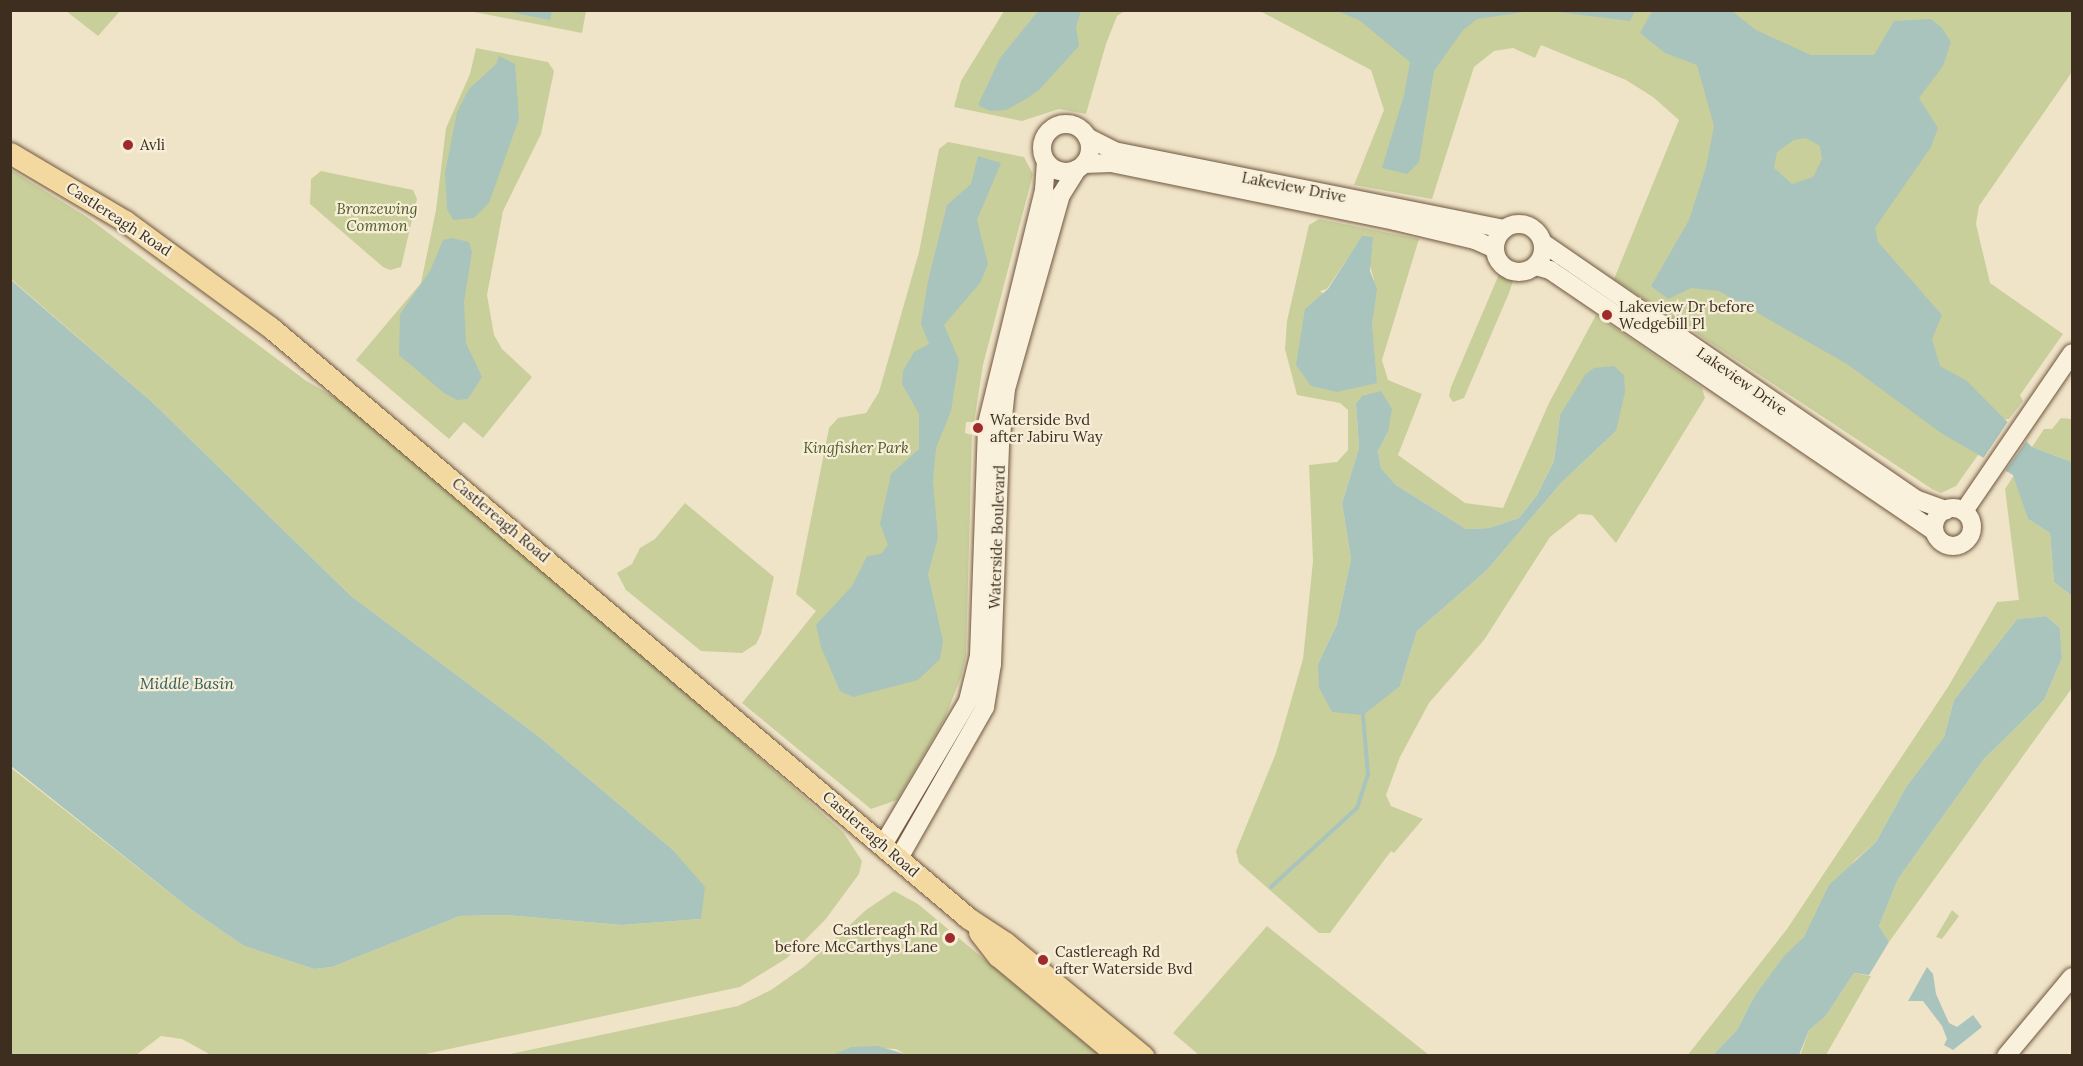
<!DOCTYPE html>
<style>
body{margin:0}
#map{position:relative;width:2083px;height:1066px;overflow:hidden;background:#f0e4c8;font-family:Lora,serif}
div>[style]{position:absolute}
.green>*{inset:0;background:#c9cf9b}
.water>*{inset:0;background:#a9c4bc}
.pier>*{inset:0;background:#f0e4c8}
.stream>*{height:4px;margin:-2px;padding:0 2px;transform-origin:2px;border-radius:2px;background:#a9c4bc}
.roads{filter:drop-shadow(0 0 2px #6f573f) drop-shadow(0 0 2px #6f573f)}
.secondary>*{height:18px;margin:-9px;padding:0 9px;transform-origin:9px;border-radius:9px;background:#faf1dc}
.secondary>.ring{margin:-9px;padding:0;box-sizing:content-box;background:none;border:18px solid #faf1dc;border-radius:50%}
.primary>*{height:21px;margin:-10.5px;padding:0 10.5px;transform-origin:10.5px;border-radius:10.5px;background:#f3d9a0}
.dots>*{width:16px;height:16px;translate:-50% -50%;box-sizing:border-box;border:3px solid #f7eed8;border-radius:50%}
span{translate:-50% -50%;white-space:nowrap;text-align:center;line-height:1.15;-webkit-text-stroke:4.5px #f7eed8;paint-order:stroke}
.poi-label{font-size:15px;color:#3d2e20}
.left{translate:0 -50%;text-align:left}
.right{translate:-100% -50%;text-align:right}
.street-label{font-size:15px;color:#3d2e20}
.park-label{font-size:15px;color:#4d5a26;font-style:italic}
.water-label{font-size:16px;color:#2f5d5a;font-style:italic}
.frame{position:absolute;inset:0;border:12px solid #3d2e20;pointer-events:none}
</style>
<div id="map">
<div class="green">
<i style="clip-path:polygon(66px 11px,120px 11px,98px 36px)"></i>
<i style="clip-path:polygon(469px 11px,586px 11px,582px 33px)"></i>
<i style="clip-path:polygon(1004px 11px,1125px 11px,1117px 16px,1106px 44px,1086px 114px,1059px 109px,1022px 121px,954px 107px,961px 81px)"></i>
<i style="clip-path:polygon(1260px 11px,2072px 11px,2072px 72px,1979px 206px,1976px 224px,1990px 283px,2063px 334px,2020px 395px,2023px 401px,2009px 419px,2003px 420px,1956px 486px,1941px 493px,1932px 489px,1614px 279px,1679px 120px,1653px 97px,1626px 80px,1541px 45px,1535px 58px,1513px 48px,1494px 51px,1474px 67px,1432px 199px,1354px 185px,1384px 110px,1371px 70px)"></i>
<i style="clip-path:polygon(476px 48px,548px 62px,554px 71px,541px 134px,503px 211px,487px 295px,494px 335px,502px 349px,532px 377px,483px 438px,464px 422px,449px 439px,356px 360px,421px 283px,436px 210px,446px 128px,470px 74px)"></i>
<i style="clip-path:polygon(948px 142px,1024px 157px,1033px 174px,983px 365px,974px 422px,966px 422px,965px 433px,972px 435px,966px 656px,961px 677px,945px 718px,897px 800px,871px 809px,742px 703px,816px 611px,796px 594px,829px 428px,838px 418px,866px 413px,879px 392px,919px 252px,939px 149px)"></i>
<i style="clip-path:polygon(11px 170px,87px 217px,305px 380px,348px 405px,591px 608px,843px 832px,862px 861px,859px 874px,825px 920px,787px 958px,740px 987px,421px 1055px,211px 1055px,182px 1039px,161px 1036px,136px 1055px,11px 1055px,10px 767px,189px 908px,244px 946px,314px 969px,332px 967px,460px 916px,505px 915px,622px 925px,701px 919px,672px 849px,538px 736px,351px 596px,152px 402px,11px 279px)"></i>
<i style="clip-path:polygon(321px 171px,413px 190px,417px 199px,401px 267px,390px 270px,383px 267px,310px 204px,311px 179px)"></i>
<i style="clip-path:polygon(evenodd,1319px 219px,1419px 239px,1382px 360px,1388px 380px,1422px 394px,1398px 455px,1465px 503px,1503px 508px,1549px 403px,1596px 315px,1702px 388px,1705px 398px,1616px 543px,1592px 515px,1579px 514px,1550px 537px,1484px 640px,1429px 703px,1400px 757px,1386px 795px,1391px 806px,1423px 819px,1394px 853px,1391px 851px,1330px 933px,1319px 933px,1239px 863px,1236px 851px,1276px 753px,1303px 659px,1313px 561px,1309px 465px,1337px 462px,1348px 450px,1348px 410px,1340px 403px,1297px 395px,1285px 349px,1287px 321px,1309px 225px,1319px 219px,1362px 237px,1374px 280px,1372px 330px,1320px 291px,1327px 289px,1362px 237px,1319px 219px,1356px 404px,1388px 432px,1378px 451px,1381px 468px,1396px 485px,1466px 529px,1489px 528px,1519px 518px,1537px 495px,1554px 461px,1560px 415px,1616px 431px,1561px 483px,1487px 570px,1417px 631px,1400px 686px,1318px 664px,1337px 624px,1351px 559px,1342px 503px,1359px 448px,1356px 404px)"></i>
<i style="clip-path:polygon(1500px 272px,1514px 278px,1509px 293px,1464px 398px,1453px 402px,1449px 396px,1451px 387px)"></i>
<i style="clip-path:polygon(2061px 418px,2072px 419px,2072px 462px,2032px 447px,2044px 429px,2052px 429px)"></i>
<i style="clip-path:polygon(2014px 475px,2028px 519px,2050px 533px,2054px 582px,2072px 596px,2072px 688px,1889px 942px,1879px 926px,1898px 879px,1984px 759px,2044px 700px,2062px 658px,2060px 628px,2046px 616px,2017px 619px,1954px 700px,1944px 737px,1906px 787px,1876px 842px,1854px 861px,1804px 937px,1754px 997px,1737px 1030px,1713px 1055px,1687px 1056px,1787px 929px,1948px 687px,1997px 602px,2019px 600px,2005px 489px)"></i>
<i style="clip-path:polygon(685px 503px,774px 577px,761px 634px,756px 644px,742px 653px,701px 651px,626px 590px,617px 573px,632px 564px,640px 548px,655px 539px)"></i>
<i style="clip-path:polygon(894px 891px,918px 904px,1099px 1055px,908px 1056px,896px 1049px,851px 1047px,832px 1056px,501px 1056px,738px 1006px,771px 990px,805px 966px,866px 910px)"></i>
<i style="clip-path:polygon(1952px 910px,1959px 916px,1942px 939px,1936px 937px)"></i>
<i style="clip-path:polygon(1267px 926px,1429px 1055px,1199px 1055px,1173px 1033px)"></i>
<i style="clip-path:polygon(1854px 973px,1871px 976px,1826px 1055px,1800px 1056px,1809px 1030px,1825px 1017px)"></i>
</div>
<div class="water">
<i style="clip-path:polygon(1039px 10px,1081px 11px,1076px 27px,1079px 46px,1039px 90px,1026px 99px,1006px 110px,990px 111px,978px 105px,1000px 58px)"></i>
<i style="clip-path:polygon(505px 11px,552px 10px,552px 11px,550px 20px)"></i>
<i style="clip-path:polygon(1337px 11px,1531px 11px,1477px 19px,1463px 30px,1434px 71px,1419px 162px,1407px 174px,1382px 168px,1404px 95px,1410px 62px,1359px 20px)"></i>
<i style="clip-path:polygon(1550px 11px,1635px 10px,1635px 11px,1630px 21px)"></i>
<i style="clip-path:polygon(evenodd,1652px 11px,1732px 11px,1756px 30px,1811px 55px,1874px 55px,1894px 21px,1931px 19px,1942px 28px,1951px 42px,1943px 66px,1919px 98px,1938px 128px,1931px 147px,1875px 228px,1878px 242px,1942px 315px,1932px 339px,1940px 366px,1967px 381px,2032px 447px,2072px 462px,2072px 596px,2054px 582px,2050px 533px,2028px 519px,2013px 475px,1941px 433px,1847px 364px,1719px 291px,1691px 288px,1668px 299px,1651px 286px,1689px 220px,1706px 167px,1714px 126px,1697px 65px,1665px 53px,1640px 33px,1652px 11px,1806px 138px,1820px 146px,1822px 159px,1813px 177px,1792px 184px,1774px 168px,1777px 152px,1794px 140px,1806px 138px)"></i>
<i style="clip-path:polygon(499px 56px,515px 64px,519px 119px,489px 203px,474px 218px,453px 220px,447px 209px,445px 173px,457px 112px,469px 89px,496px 64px)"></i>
<i style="clip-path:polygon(978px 156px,1001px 163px,977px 220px,988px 264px,980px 283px,944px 325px,959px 360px,951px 411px,936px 448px,933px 481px,938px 538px,928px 574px,943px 641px,940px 659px,918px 680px,853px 697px,840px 691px,821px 647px,816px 625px,852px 586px,867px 556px,881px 554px,888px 545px,880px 524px,891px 474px,919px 449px,919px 414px,902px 384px,903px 371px,914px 352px,929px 344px,921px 324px,928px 281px,947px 205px,971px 184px)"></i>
<i style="clip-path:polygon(1362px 236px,1373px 237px,1370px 271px,1377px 289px,1372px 325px,1377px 383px,1337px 392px,1311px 386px,1296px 365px,1305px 309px,1328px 289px)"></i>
<i style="clip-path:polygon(452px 238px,469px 242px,472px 252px,464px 302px,466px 343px,482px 377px,468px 399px,457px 400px,444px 393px,399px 355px,400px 314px,430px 271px,443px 240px)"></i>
<i style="clip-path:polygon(10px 279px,152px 402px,351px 596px,538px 736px,672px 849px,705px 887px,701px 919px,622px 925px,505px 915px,460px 916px,332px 967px,314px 969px,244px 946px,189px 908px,11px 766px)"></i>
<i style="clip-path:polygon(1614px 366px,1624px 375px,1625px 392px,1616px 431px,1561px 483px,1487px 570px,1417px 631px,1400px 686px,1363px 715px,1332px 712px,1319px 688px,1318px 664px,1337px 624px,1351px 559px,1342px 503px,1359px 448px,1356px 404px,1362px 396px,1381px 391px,1392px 409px,1388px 432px,1378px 451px,1381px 468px,1396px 485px,1466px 529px,1489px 528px,1519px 518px,1537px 495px,1554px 461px,1560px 415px,1585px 375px,1594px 368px)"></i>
<i style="clip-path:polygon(2046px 616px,2060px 628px,2062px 658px,2044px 700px,1984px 759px,1898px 879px,1879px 926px,1889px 942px,1869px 975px,1854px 973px,1825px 1017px,1809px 1030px,1799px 1055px,1713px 1055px,1737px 1030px,1754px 997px,1784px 956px,1804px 937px,1829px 885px,1876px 842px,1906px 787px,1944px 737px,1954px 700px,2017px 619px)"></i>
<i style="clip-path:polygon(1927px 967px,1933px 974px,1936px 994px,1949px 1023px,1957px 1027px,1973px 1015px,1982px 1027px,1953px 1050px,1944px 1045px,1947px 1039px,1942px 1026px,1923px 1001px,1908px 1001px)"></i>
<i style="clip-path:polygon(878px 1046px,908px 1055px,832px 1055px,851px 1047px)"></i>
</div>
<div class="pier">
<i style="clip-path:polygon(2009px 420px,2028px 439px,2004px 473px,1982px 460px)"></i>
</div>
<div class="stream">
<i style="left:1271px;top:887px;width:117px;rotate:-42.6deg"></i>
<i style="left:1357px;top:808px;width:35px;rotate:-72deg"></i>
<i style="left:1368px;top:775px;width:60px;rotate:-94.8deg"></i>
</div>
<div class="roads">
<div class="secondary">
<i class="ring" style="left:1042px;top:124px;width:30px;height:30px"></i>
<i style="left:1087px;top:137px;width:30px;rotate:27deg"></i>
<i style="left:1114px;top:151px;width:398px;rotate:11.3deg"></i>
<i style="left:1084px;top:164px;width:27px;rotate:-2deg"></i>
<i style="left:1111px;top:163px;width:290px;rotate:11.5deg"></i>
<i style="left:1395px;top:221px;width:82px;rotate:13.4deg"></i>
<i style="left:1475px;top:240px;width:22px;rotate:24deg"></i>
<i class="ring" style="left:1495px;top:224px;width:30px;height:30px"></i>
<i style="left:1543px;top:243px;width:452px;rotate:34.5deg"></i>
<i style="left:1915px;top:499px;width:33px;rotate:20deg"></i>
<i style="left:1536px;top:266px;width:15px;rotate:16deg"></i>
<i style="left:1550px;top:270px;width:464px;rotate:34.2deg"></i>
<i class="ring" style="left:1934px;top:508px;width:20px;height:20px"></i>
<i style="left:1964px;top:511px;width:191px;rotate:-55.6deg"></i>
<i style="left:883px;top:845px;width:167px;rotate:-59.4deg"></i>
<i style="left:968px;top:701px;width:46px;rotate:-76.3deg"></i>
<i style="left:979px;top:656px;width:232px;rotate:-88deg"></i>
<i style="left:987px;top:424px;width:241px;rotate:-76.3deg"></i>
<i style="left:1044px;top:190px;width:27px;rotate:-86deg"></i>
<i style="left:899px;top:858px;width:174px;rotate:-60.3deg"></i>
<i style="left:985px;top:707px;width:44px;rotate:-80.8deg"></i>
<i style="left:992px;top:664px;width:219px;rotate:-87.9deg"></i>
<i style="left:1000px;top:445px;width:56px;rotate:-83.9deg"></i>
<i style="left:1006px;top:389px;width:202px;rotate:-74.2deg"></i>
<i style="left:1061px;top:195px;width:31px;rotate:-58deg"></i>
<i style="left:2006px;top:1056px;width:103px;rotate:-50.1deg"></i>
</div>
<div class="primary">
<i style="left:10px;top:153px;width:134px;rotate:30.6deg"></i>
<i style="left:125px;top:221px;width:180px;rotate:36.2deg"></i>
<i style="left:270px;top:327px;width:915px;rotate:40.25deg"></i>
<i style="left:968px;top:918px;width:45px;rotate:33.3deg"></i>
<i style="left:1006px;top:943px;width:178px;rotate:39.5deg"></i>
<i style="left:979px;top:932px;width:31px;rotate:52deg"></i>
<i style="left:998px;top:956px;width:156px;rotate:39.8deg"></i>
</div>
</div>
<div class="dots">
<i style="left:128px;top:145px;background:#9e2a2b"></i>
<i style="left:1607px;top:315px;background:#9e2a2b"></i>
<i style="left:978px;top:428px;background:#9e2a2b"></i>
<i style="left:950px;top:938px;background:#9e2a2b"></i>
<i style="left:1043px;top:960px;background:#9e2a2b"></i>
</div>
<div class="poi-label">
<span class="left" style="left:140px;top:145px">Avli</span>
<span class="left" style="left:1619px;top:315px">Lakeview Dr before<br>Wedgebill Pl</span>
<span class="left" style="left:990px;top:428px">Waterside Bvd<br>after Jabiru Way</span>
<span class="right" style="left:938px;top:938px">Castlereagh Rd<br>before McCarthys Lane</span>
<span class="left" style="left:1055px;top:960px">Castlereagh Rd<br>after Waterside Bvd</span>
</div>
<div class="street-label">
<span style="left:1294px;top:187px;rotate:11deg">Lakeview Drive</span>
<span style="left:119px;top:219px;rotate:33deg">Castlereagh Road</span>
<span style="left:1742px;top:381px;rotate:35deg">Lakeview Drive</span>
<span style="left:501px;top:520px;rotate:40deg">Castlereagh Road</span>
<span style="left:997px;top:537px;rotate:-88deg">Waterside Boulevard</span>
<span style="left:871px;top:834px;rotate:41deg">Castlereagh Road</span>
</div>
<div class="park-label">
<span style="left:377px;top:217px">Bronzewing<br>Common</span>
<span style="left:856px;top:448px">Kingfisher Park</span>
</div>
<div class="water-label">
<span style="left:187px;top:683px">Middle Basin</span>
</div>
<div class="frame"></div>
</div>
